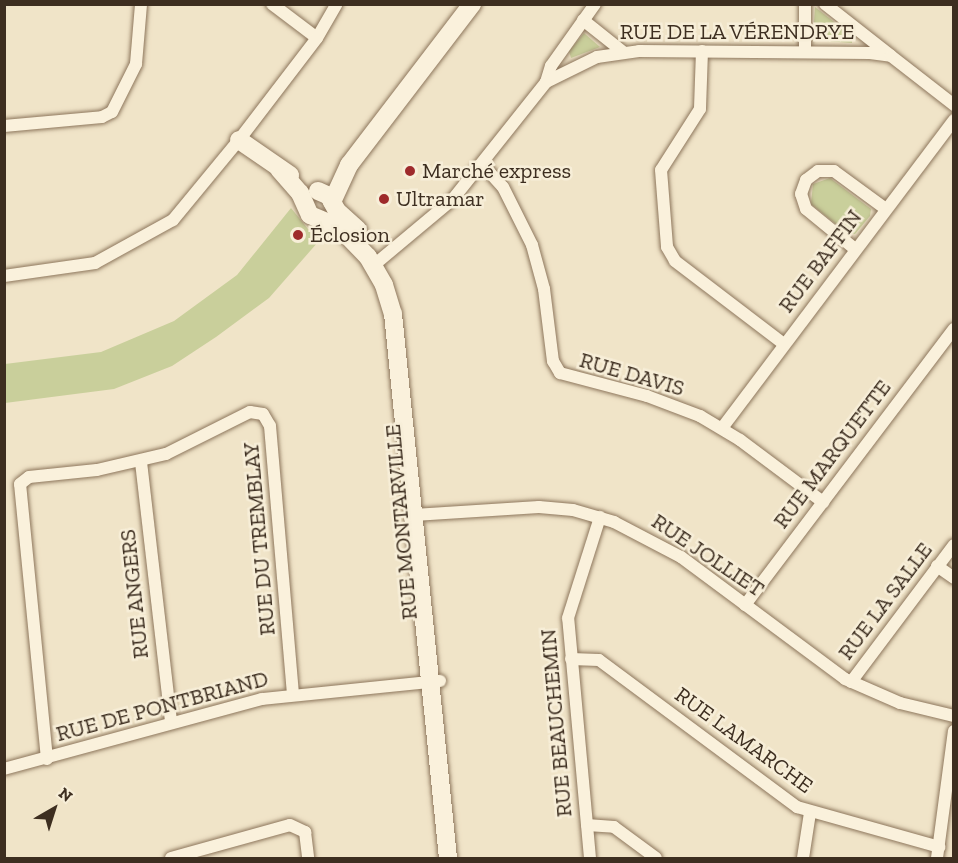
<!DOCTYPE html>
<meta charset="utf-8">
<style>
body{margin:0}
#map{position:relative;width:958px;height:863px;overflow:hidden;background:#f0e4c8;font-family:"Zilla Slab",serif}
div>[style]{position:absolute}
.green>*{inset:0;background:#c9cf9b}
.roads{filter:drop-shadow(0 0 2px #8d765c) drop-shadow(0 0 2px #8d765c)}
.street>*{height:12px;margin:-6px;padding:0 6px;transform-origin:6px;border-radius:6px;background:#faf1dc}
.secondary>*{height:18px;margin:-9px;padding:0 9px;transform-origin:9px;border-radius:9px;background:#faf1dc}
.dots>*{width:16px;height:16px;translate:-50% -50%;box-sizing:border-box;border:3px solid #f7eed8;border-radius:50%}
span{translate:-50% -50%;white-space:nowrap;text-align:center;line-height:1.15;-webkit-text-stroke:5px #f7eed8;paint-order:stroke}
.street-label{font-size:22px;color:#3d2e20}
.poi-label{font-size:22px;color:#3d2e20}
.left{translate:0 -50%;text-align:left}
.frame{position:absolute;inset:0;border:6px solid #3d2e20;pointer-events:none}
.north{position:absolute;left:24px;top:779px;width:60px;height:60px;-webkit-text-stroke:4px #f7eed8;paint-order:stroke;rotate:39deg;font-size:16px;font-weight:700;line-height:24px;text-align:center;color:#3d2e20}
.north::after{content:'';display:block;margin:auto;width:21px;height:27px;background:#3d2e20;clip-path:polygon(50% 0,100% 100%,50% 72%,0 100%)}
</style>
<div id="map">
<div class="green">
<i style="clip-path:polygon(815px 7px,852px 36px,852px 43px,813px 40px)"></i>
<i style="clip-path:polygon(584px 33px,600px 47px,571px 58px,569px 51px)"></i>
<i style="clip-path:polygon(830px 178px,871px 209px,870px 216px,855px 234px,847px 233px,811px 204px,813px 184px)"></i>
<i style="clip-path:polygon(291px 208px,308px 229px,325px 234px,269px 298px,216px 337px,172px 366px,114px 389px,5px 403px,5px 364px,101px 352px,174px 321px,237px 275px)"></i>
</div>
<div class="roads">
<div class="street">
<i style="left:272px;top:4px;width:56px;rotate:37.1deg"></i>
<i style="left:825px;top:4px;width:83px;rotate:38.1deg"></i>
<i style="left:583px;top:20px;width:50px;rotate:38.5deg"></i>
<i style="left:805px;top:50px;width:46px;rotate:-90deg"></i>
<i style="left:702px;top:51px;width:58px;rotate:92deg"></i>
<i style="left:700px;top:109px;width:72px;rotate:122.6deg"></i>
<i style="left:661px;top:170px;width:77px;rotate:85.5deg"></i>
<i style="left:667px;top:247px;width:16px;rotate:60deg"></i>
<i style="left:675px;top:261px;width:137px;rotate:37.3deg"></i>
<i style="left:546px;top:82px;width:17px;rotate:-73deg"></i>
<i style="left:551px;top:66px;width:76px;rotate:-54.6deg"></i>
<i style="left:4px;top:126px;width:98px;rotate:-5.2deg"></i>
<i style="left:102px;top:117px;width:11px;rotate:-27deg"></i>
<i style="left:112px;top:112px;width:54px;rotate:-63.4deg"></i>
<i style="left:136px;top:64px;width:60px;rotate:-85.2deg"></i>
<i style="left:482px;top:164px;width:31px;rotate:48deg"></i>
<i style="left:503px;top:187px;width:65px;rotate:63.4deg"></i>
<i style="left:532px;top:245px;width:46px;rotate:74.7deg"></i>
<i style="left:544px;top:289px;width:73px;rotate:82.9deg"></i>
<i style="left:553px;top:361px;width:14px;rotate:60deg"></i>
<i style="left:560px;top:373px;width:90px;rotate:14.8deg"></i>
<i style="left:647px;top:396px;width:57px;rotate:20.7deg"></i>
<i style="left:700px;top:416px;width:47px;rotate:31deg"></i>
<i style="left:740px;top:440px;width:104px;rotate:36.8deg"></i>
<i style="left:855px;top:249px;width:63px;rotate:-140.8deg"></i>
<i style="left:806px;top:209px;width:16px;rotate:-108deg"></i>
<i style="left:801px;top:194px;width:15px;rotate:-70deg"></i>
<i style="left:806px;top:180px;width:15px;rotate:-37deg"></i>
<i style="left:818px;top:171px;width:16px"></i>
<i style="left:834px;top:171px;width:64px;rotate:36.2deg"></i>
<i style="left:374px;top:265px;width:103px;rotate:-39.9deg"></i>
<i style="left:453px;top:199px;width:149px;rotate:-51.5deg"></i>
<i style="left:546px;top:82px;width:57px;rotate:-26.1deg"></i>
<i style="left:597px;top:57px;width:42px;rotate:-8.1deg"></i>
<i style="left:639px;top:51px;width:231px;rotate:0.5deg"></i>
<i style="left:870px;top:53px;width:21px;rotate:8deg"></i>
<i style="left:891px;top:56px;width:80px;rotate:37.9deg"></i>
<i style="left:4px;top:276px;width:92px;rotate:-8.1deg"></i>
<i style="left:95px;top:263px;width:89px;rotate:-28.9deg"></i>
<i style="left:173px;top:220px;width:104px;rotate:-50.5deg"></i>
<i style="left:239px;top:140px;width:128px;rotate:-52.6deg"></i>
<i style="left:317px;top:38px;width:39px;rotate:-60deg"></i>
<i style="left:722px;top:428px;width:386px;rotate:-53deg"></i>
<i style="left:141px;top:462px;width:262px;rotate:83.4deg"></i>
<i style="left:414px;top:515px;width:125px;rotate:-3.7deg"></i>
<i style="left:539px;top:507px;width:34px;rotate:5deg"></i>
<i style="left:573px;top:510px;width:43px;rotate:16.3deg"></i>
<i style="left:614px;top:522px;width:76px;rotate:27.6deg"></i>
<i style="left:681px;top:557px;width:204px;rotate:36.6deg"></i>
<i style="left:845px;top:679px;width:60px;rotate:23.6deg"></i>
<i style="left:900px;top:703px;width:56px;rotate:13.5deg"></i>
<i style="left:937px;top:566px;width:21px;rotate:35deg"></i>
<i style="left:745px;top:605px;width:346px;rotate:-52.9deg"></i>
<i style="left:571px;top:659px;width:28px;rotate:2deg"></i>
<i style="left:599px;top:660px;width:247px;rotate:36.6deg"></i>
<i style="left:797px;top:807px;width:148px;rotate:15.7deg"></i>
<i style="left:851px;top:682px;width:171px;rotate:-53.1deg"></i>
<i style="left:47px;top:759px;width:276px;rotate:-95.6deg"></i>
<i style="left:20px;top:484px;width:11px;rotate:-38deg"></i>
<i style="left:29px;top:477px;width:68px;rotate:-5.9deg"></i>
<i style="left:97px;top:470px;width:71px;rotate:-13.1deg"></i>
<i style="left:166px;top:454px;width:94px;rotate:-26.6deg"></i>
<i style="left:250px;top:412px;width:13px;rotate:9deg"></i>
<i style="left:263px;top:414px;width:14px;rotate:60deg"></i>
<i style="left:270px;top:426px;width:269px;rotate:85.1deg"></i>
<i style="left:4px;top:769px;width:267px;rotate:-15.2deg"></i>
<i style="left:262px;top:699px;width:179px;rotate:-5.8deg"></i>
<i style="left:587px;top:825px;width:27px;rotate:4deg"></i>
<i style="left:614px;top:827px;width:52px;rotate:36.4deg"></i>
<i style="left:171px;top:858px;width:123px;rotate:-15.5deg"></i>
<i style="left:290px;top:825px;width:17px;rotate:25deg"></i>
<i style="left:305px;top:832px;width:26px;rotate:83deg"></i>
<i style="left:590px;top:858px;width:241px;rotate:-95.2deg"></i>
<i style="left:568px;top:618px;width:106px;rotate:-72.4deg"></i>
<i style="left:803px;top:858px;width:46px;rotate:-81.2deg"></i>
<i style="left:937px;top:858px;width:128px;rotate:-82.4deg"></i>
</div>
<div class="secondary">
<i style="left:239px;top:140px;width:62px;rotate:34.5deg"></i>
<i style="left:279px;top:169px;width:32px;rotate:49deg"></i>
<i style="left:300px;top:193px;width:24px;rotate:66deg"></i>
<i style="left:310px;top:215px;width:33px;rotate:23deg"></i>
<i style="left:340px;top:228px;width:40px;rotate:46deg"></i>
<i style="left:368px;top:257px;width:32px;rotate:60deg"></i>
<i style="left:384px;top:285px;width:30px;rotate:73deg"></i>
<i style="left:393px;top:314px;width:547px;rotate:84.23deg"></i>
<i style="left:318px;top:191px;width:12px;rotate:24deg"></i>
<i style="left:329px;top:196px;width:17px;rotate:62deg"></i>
<i style="left:337px;top:211px;width:28px;rotate:42deg"></i>
<i style="left:332px;top:202px;width:41px;rotate:-65.3deg"></i>
<i style="left:349px;top:165px;width:203px;rotate:-52.6deg"></i>
</div>
</div>
<div class="dots">
<i style="left:410px;top:171px;background:#9e2a2b"></i>
<i style="left:384px;top:199px;background:#9e2a2b"></i>
<i style="left:298px;top:235px;background:#9e2a2b"></i>
</div>
<div class="street-label">
<span style="left:737px;top:32px">RUE DE LA VÉRENDRYE</span>
<span style="left:820px;top:261px;rotate:-53deg">RUE BAFFIN</span>
<span style="left:632px;top:374px;rotate:16deg">RUE DAVIS</span>
<span style="left:832px;top:454px;rotate:-53deg">RUE MARQUETTE</span>
<span style="left:401px;top:522px;rotate:-95deg">RUE MONTARVILLE</span>
<span style="left:259px;top:539px;rotate:-95deg">RUE DU TREMBLAY</span>
<span style="left:708px;top:555px;rotate:34deg">RUE JOLLIET</span>
<span style="left:134px;top:594px;rotate:-96deg">RUE ANGERS</span>
<span style="left:885px;top:601px;rotate:-53deg">RUE LA SALLE</span>
<span style="left:162px;top:706px;rotate:-15deg">RUE DE PONTBRIAND</span>
<span style="left:556px;top:723px;rotate:-95deg">RUE BEAUCHEMIN</span>
<span style="left:744px;top:740px;rotate:36deg">RUE LAMARCHE</span>
</div>
<div class="poi-label">
<span class="left" style="left:422px;top:171px">Marché express</span>
<span class="left" style="left:396px;top:199px">Ultramar</span>
<span class="left" style="left:310px;top:235px">Éclosion</span>
</div>
<div class="frame"></div>
<div class="north">N</div>
</div>
